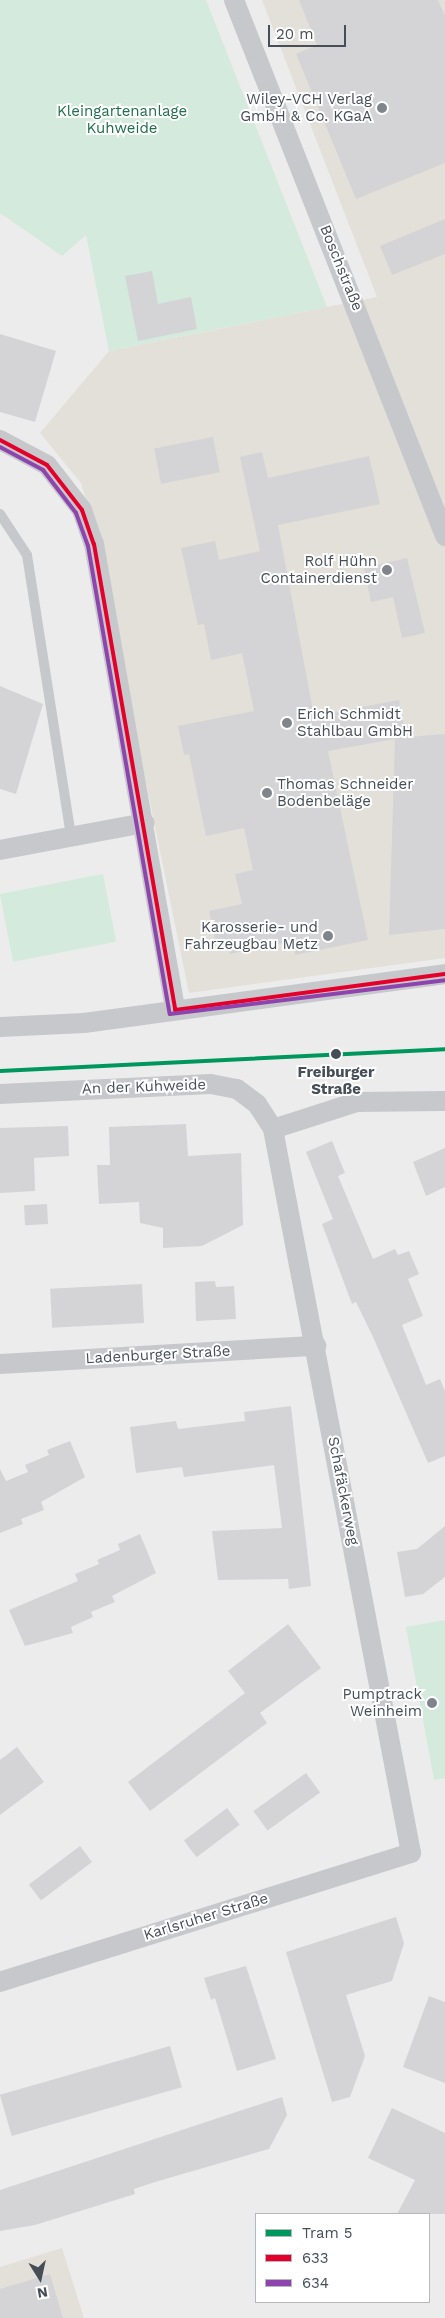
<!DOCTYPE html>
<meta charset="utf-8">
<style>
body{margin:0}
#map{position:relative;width:445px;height:2318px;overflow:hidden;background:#edecec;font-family:"Work Sans",sans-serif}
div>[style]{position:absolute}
.commercial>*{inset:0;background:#e3e0da}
.green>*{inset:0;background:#d3eadd;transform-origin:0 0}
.building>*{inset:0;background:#d4d4d7;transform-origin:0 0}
.service>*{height:10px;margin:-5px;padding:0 5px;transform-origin:5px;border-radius:5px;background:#c7c8cb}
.minor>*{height:20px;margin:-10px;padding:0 10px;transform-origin:10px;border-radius:10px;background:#c7c8cb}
.bus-1>*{height:4px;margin:-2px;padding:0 2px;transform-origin:2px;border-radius:2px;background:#e4002b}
.bus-2>*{height:4px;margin:-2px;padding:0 2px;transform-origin:2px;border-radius:2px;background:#8e44ad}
.tram-1>*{height:4px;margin:-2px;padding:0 2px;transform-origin:2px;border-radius:2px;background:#00975f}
.dots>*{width:14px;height:14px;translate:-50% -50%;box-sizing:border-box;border:2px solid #fff;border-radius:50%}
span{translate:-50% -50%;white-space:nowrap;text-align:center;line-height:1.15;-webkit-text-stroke:4px #fff;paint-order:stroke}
.poi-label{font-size:15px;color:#464e57}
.right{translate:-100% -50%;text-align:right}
.left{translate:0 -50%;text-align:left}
.park-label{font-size:15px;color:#1f6f4c}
.street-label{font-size:15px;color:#464e57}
.stop-label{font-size:15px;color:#464e57;font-weight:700}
.legend{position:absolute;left:255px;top:2213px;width:175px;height:90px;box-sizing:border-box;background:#fff;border:1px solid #b5b8bc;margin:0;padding:6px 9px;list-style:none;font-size:15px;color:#464e57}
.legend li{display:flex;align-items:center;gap:10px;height:25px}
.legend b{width:25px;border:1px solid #b5b8bc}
.north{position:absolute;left:15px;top:2253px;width:50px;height:50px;-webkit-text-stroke:4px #fff;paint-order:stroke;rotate:170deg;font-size:14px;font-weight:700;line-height:20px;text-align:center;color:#464e57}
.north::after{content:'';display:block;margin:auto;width:18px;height:22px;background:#464e57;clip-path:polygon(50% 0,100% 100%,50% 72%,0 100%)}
.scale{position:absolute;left:268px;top:25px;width:78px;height:22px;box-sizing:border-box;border:2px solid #464e57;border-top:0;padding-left:6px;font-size:15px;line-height:18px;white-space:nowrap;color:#464e57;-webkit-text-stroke:4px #fff;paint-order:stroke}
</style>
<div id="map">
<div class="commercial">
<i style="clip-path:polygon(262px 0,445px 0,445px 958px,189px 993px,92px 519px,81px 483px,40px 433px,109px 351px,377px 297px)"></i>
<i style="clip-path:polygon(62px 2248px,84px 2318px,0 2318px,0 2267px)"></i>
</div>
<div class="green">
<i style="clip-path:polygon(0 0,206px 0,327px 307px,109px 351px,86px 235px,62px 256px,0 213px)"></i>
<i style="left:103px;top:874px;width:69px;height:105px;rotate:79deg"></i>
<i style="clip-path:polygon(445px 1620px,445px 1778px,434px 1780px,406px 1627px)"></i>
</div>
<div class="building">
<i style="clip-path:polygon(299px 0,438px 0,445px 16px,445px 163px,356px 199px,296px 54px,317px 45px)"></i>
<i style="clip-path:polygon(445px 219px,445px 254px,392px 275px,380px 246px)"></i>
<i style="clip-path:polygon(152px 271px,158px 304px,191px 297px,197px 329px,138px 341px,125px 276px)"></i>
<i style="clip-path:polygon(0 334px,56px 351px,35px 422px,0 412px)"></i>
<i style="left:213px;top:437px;width:36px;height:60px;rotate:79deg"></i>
<i style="clip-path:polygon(262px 452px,268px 478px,369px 456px,380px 504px,278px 525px,314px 716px,399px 700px,406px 737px,328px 751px,368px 940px,295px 955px,293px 941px,230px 954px,227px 942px,216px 944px,209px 911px,242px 904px,235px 874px,253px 870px,244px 828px,206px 836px,189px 754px,184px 755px,178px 726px,254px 711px,242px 653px,211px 660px,204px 624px,198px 625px,181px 548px,215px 541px,219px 560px,260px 551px,240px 457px)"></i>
<i style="clip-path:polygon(407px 558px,425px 633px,402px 638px,393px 597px,371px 602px,364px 568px)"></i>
<i style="clip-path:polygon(0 686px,43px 704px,16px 794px,0 789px)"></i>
<i style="clip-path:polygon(445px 734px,445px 929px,389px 935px,395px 738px)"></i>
<i style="clip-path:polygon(186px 1124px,188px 1156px,241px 1153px,243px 1225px,202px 1246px,163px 1248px,163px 1228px,140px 1223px,139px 1202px,99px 1204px,97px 1165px,110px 1165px,109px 1127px)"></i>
<i style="clip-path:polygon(68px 1126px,69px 1156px,34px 1158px,35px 1191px,0 1193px,0 1128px)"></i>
<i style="clip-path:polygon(332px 1141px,345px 1173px,338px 1176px,373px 1259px,395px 1249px,398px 1255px,409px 1251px,419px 1274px,408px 1279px,423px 1316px,402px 1325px,426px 1385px,440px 1379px,445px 1391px,445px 1456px,428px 1463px,373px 1337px,356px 1302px,352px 1304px,322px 1224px,333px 1219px,306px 1152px)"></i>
<i style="clip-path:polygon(445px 1148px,445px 1187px,426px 1196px,413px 1162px)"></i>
<i style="left:47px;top:1204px;width:20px;height:23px;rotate:87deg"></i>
<i style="clip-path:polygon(215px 1281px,216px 1287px,234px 1286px,236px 1319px,196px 1321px,195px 1282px)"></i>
<i style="left:142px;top:1284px;width:39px;height:92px;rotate:87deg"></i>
<i style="clip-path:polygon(291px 1406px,311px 1586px,289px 1589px,288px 1579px,218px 1580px,212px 1531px,282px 1528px,274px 1465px,184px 1477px,182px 1467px,136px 1473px,130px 1427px,176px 1421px,178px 1429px,245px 1421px,244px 1412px)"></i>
<i style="clip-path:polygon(70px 1441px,85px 1477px,41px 1502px,44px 1510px,21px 1519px,23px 1524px,0 1533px,0 1469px,6px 1481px,28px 1472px,25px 1465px,49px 1455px,47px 1450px)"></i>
<i style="clip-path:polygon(445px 1526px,445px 1577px,423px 1594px,405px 1597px,397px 1552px,417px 1549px)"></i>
<i style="clip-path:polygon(140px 1534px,156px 1573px,112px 1596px,115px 1602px,91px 1612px,93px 1617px,71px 1627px,73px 1633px,25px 1646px,9px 1610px,78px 1581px,75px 1574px,99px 1564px,97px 1560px,120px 1550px,118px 1544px)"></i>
<i style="clip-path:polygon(288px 1624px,321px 1668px,260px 1713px,267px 1723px,150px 1811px,128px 1782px,245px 1693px,228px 1671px)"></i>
<i style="clip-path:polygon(17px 1747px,44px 1782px,0 1815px,0 1760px)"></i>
<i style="left:306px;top:1773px;width:24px;height:65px;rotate:54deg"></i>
<i style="left:227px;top:1808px;width:21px;height:54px;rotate:53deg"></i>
<i style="left:80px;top:1846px;width:20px;height:64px;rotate:53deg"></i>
<i style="clip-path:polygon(396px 1917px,404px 1943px,392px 1981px,346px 1995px,365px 2056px,350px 2097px,332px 2102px,286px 1952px)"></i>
<i style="clip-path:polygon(246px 1966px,276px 2059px,237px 2071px,215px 1998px,211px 2000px,204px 1978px)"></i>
<i style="clip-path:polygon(429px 1996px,445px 2002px,445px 2083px,403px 2067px)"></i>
<i style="left:170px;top:2046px;width:43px;height:177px;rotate:74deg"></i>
<i style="clip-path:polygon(282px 2097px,287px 2115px,269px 2149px,155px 2182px,134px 2189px,135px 2194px,35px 2225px,0 2231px,0 2190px)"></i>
<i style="clip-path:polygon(392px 2108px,445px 2133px,445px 2214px,397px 2214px,415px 2180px,368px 2158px)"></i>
<i style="clip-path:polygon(50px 2274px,63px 2318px,0 2318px,0 2289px)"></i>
</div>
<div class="service">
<i style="left:0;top:514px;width:49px;rotate:56.6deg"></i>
<i style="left:27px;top:555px;width:285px;rotate:81.1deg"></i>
</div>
<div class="minor">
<i style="left:234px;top:0;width:576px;rotate:68.51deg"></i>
<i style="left:0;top:440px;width:53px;rotate:28deg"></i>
<i style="left:47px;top:465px;width:57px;rotate:52.1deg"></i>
<i style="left:82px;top:510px;width:36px;rotate:71deg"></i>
<i style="left:94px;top:544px;width:473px;rotate:80.1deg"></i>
<i style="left:0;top:850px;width:147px;rotate:-10.6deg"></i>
<i style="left:0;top:1027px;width:84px;rotate:-2.7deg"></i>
<i style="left:84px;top:1023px;width:364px;rotate:-7.7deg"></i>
<i style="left:0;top:1094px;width:211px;rotate:-2.7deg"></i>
<i style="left:211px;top:1084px;width:26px;rotate:11deg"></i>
<i style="left:237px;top:1089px;width:25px;rotate:37deg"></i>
<i style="left:257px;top:1104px;width:30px;rotate:57deg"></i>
<i style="left:273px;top:1129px;width:737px;rotate:79.21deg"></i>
<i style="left:411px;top:1853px;width:431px;rotate:162.6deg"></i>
<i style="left:273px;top:1129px;width:88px;rotate:-17.8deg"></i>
<i style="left:357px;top:1102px;width:88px;rotate:-0.7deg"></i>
<i style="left:0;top:1364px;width:317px;rotate:-3.3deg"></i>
</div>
<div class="bus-1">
<i style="left:0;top:440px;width:53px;rotate:28deg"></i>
<i style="left:47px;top:465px;width:57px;rotate:52.1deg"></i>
<i style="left:82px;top:510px;width:36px;rotate:71deg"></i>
<i style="left:94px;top:544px;width:473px;rotate:80.1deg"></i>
<i style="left:175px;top:1010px;width:272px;rotate:-7.6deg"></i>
</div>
<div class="bus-2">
<i style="left:0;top:447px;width:49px;rotate:28.1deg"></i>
<i style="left:43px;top:470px;width:54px;rotate:52.5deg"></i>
<i style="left:76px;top:513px;width:35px;rotate:70deg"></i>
<i style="left:88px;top:546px;width:475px;rotate:80.1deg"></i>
<i style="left:170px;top:1014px;width:277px;rotate:-7deg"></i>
</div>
<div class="tram-1">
<i style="left:0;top:1071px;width:446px;rotate:-2.8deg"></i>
</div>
<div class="dots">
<i style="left:382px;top:108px;background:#80858b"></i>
<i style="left:387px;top:570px;background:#80858b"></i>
<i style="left:287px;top:723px;background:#80858b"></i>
<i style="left:267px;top:793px;background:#80858b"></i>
<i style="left:328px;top:936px;background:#80858b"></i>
<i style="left:336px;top:1054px;background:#464e57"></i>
<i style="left:432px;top:1703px;background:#80858b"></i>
</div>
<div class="poi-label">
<span class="right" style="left:372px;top:108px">Wiley-VCH Verlag<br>GmbH &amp; Co. KGaA</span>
<span class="right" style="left:377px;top:570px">Rolf Hühn<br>Containerdienst</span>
<span class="left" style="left:297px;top:723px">Erich Schmidt<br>Stahlbau GmbH</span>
<span class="left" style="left:277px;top:793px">Thomas Schneider<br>Bodenbeläge</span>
<span class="right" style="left:318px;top:936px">Karosserie- und<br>Fahrzeugbau Metz</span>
<span class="right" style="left:422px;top:1703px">Pumptrack<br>Weinheim</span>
</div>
<div class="park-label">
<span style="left:122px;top:120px">Kleingartenanlage<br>Kuhweide</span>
</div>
<div class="street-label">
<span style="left:341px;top:268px;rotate:68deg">Boschstraße</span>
<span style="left:144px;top:1087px;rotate:-2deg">An der Kuhweide</span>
<span style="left:158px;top:1355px;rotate:-3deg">Ladenburger Straße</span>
<span style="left:343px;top:1491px;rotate:79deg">Schafäckerweg</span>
<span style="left:206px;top:1917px;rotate:-17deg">Karlsruher Straße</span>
</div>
<div class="stop-label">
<span style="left:336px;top:1081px">Freiburger<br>Straße</span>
</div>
<ul class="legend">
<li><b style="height:6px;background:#00975f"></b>Tram 5</li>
<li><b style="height:6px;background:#e4002b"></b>633</li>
<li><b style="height:6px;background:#8e44ad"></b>634</li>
</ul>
<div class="north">N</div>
<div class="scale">20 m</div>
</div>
